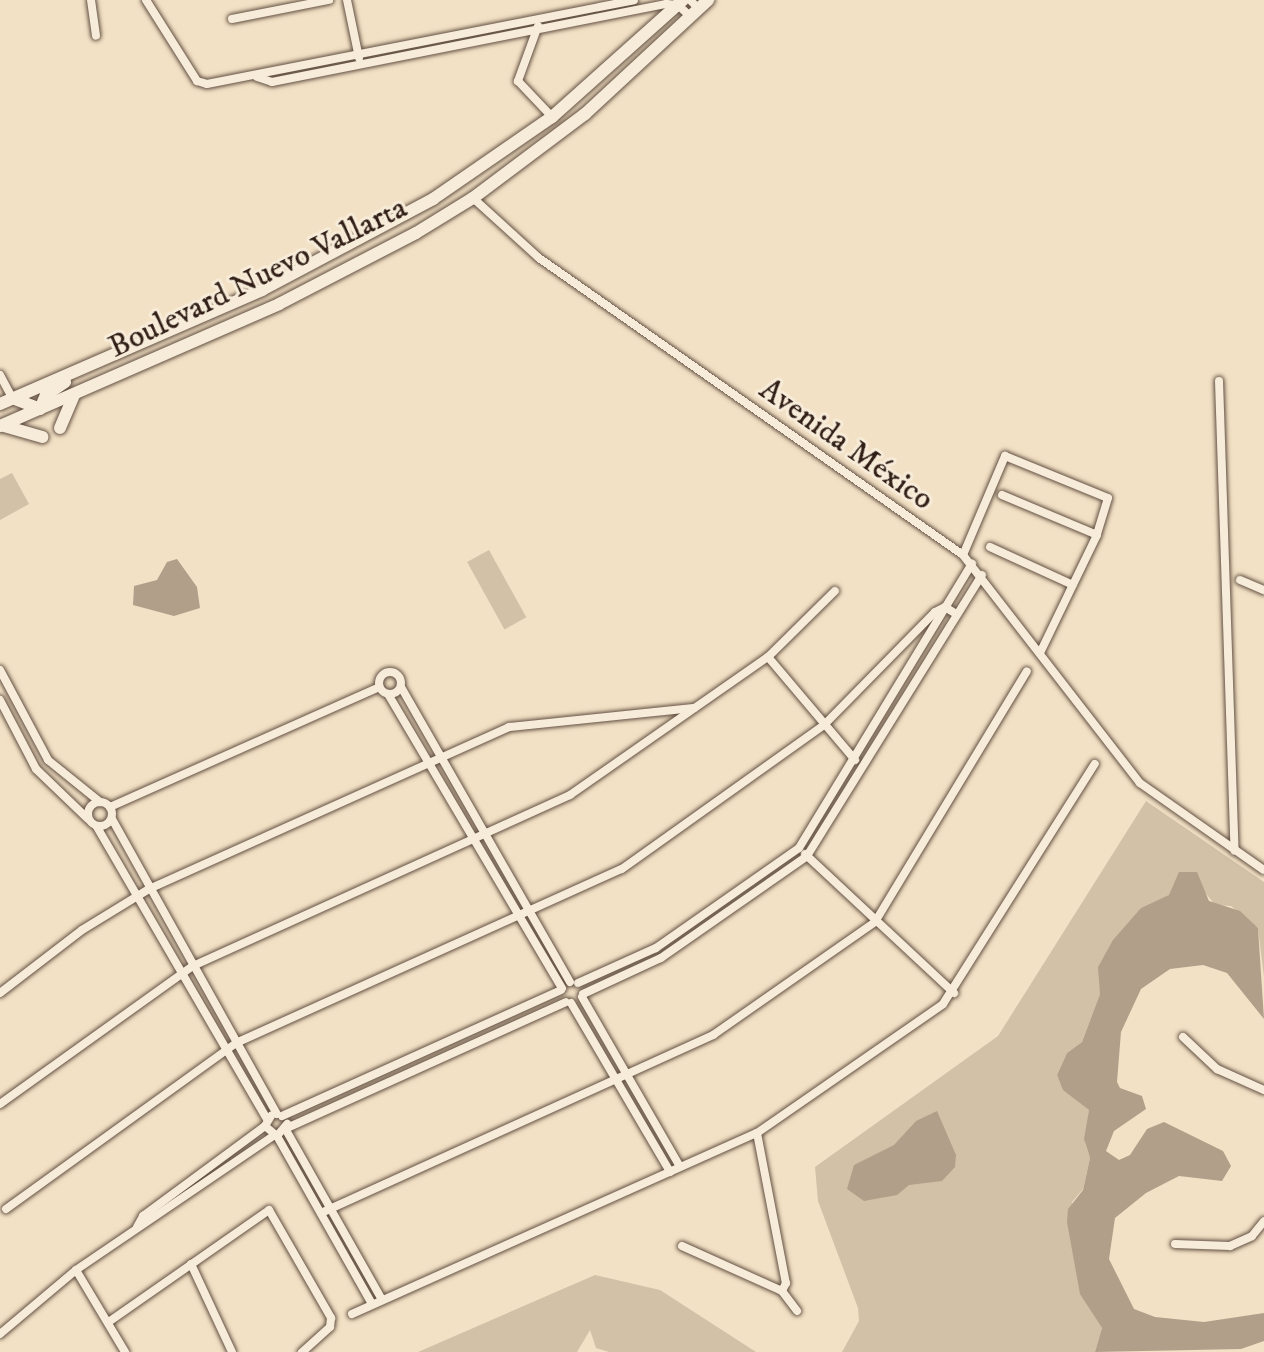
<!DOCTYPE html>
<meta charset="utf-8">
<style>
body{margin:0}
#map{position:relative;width:1264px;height:1352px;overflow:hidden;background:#f3e1c5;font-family:"IM FELL DW Pica",serif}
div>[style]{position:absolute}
.green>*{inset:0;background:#d2c0a7;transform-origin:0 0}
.water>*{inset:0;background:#b19f8a}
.roads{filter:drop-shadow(0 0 2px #625042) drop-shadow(0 0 2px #625042)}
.street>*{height:8px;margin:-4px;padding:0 4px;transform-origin:4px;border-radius:4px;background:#f7ecd9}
.street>.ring{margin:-4px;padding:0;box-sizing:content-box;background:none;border:8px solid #f7ecd9;border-radius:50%}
.secondary>*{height:12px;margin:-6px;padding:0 6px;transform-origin:6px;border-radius:6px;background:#f7ecd9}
span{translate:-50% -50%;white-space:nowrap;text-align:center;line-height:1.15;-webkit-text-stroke:6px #f7ecd9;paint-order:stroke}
.street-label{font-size:32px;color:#311f17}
</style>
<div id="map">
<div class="green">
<i style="clip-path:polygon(12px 473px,29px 504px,0 520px,0 479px)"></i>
<i style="left:489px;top:550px;width:77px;height:25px;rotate:61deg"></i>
<i style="clip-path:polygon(1146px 801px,1264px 882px,1264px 977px,1258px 928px,1231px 906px,1215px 905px,1200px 886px,1141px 908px,1100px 963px,1100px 994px,1082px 1042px,1067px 1053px,1057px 1075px,1064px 1090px,1089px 1110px,1085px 1143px,1090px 1158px,1083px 1189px,1072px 1202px,1070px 1233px,1081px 1294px,1102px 1328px,1095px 1352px,842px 1352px,859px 1321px,858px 1308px,818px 1201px,815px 1167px,998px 1036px)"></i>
<i style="clip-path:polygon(595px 1275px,660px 1290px,756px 1352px,609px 1352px,596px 1348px,590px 1330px,577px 1352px,418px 1352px)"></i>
</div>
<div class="water">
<i style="clip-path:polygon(177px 559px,197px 587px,200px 608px,174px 616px,133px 605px,134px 586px,157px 580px,167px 562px)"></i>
<i style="clip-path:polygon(1179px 872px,1197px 872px,1209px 901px,1240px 911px,1258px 928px,1264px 1019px,1227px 973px,1203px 965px,1170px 969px,1141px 989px,1121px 1032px,1117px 1082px,1120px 1088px,1142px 1096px,1146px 1109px,1114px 1131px,1106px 1151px,1119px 1160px,1130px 1155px,1147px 1129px,1164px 1122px,1223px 1151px,1231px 1166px,1222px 1181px,1179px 1176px,1146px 1193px,1115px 1218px,1109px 1259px,1134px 1309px,1155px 1317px,1204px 1322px,1264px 1313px,1264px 1341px,1241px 1349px,1095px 1352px,1102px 1328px,1080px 1294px,1067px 1222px,1068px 1209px,1083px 1190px,1090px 1158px,1084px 1139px,1089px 1110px,1063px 1090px,1057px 1075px,1067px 1053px,1082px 1042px,1100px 994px,1098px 967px,1113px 940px,1141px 908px,1169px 895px)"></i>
<i style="clip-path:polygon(937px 1111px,956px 1155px,955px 1167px,942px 1181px,909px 1185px,897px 1195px,864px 1201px,847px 1189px,854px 1165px,894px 1145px,916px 1121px)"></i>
</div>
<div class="roads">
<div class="street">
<i style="left:91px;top:0;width:36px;rotate:82deg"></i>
<i style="left:146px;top:0;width:96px;rotate:57.8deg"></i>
<i style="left:197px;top:81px;width:10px;rotate:17deg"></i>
<i style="left:207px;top:84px;width:435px;rotate:-11.1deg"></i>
<i style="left:347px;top:0;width:59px;rotate:78.3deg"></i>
<i style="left:690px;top:0;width:13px;rotate:45deg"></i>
<i style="left:232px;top:19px;width:99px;rotate:-11.1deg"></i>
<i style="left:538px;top:26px;width:59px;rotate:110deg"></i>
<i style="left:518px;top:81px;width:50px;rotate:46.6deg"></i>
<i style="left:257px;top:77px;width:16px;rotate:18deg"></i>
<i style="left:272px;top:82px;width:402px;rotate:-11.2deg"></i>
<i style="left:666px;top:4px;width:12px;rotate:5deg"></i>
<i style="left:678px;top:5px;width:18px;rotate:43deg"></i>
<i style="left:473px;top:198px;width:89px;rotate:42.3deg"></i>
<i style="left:539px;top:258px;width:518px;rotate:35.01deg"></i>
<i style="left:963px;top:555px;width:289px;rotate:52.2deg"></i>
<i style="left:1140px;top:783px;width:151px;rotate:35.1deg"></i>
<i style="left:0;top:375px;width:26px;rotate:62deg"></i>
<i style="left:1219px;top:381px;width:470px;rotate:88.1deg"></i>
<i style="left:1002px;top:495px;width:103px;rotate:22.8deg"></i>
<i style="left:990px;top:547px;width:91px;rotate:24.6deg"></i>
<i style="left:963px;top:555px;width:108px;rotate:-67deg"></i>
<i style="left:1005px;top:456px;width:111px;rotate:22.2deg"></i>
<i style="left:1108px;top:498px;width:39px;rotate:107deg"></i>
<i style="left:1097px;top:535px;width:131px;rotate:115.8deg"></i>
<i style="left:1240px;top:580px;width:26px;rotate:23deg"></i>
<i style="left:768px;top:657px;width:135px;rotate:49.8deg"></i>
<i style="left:0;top:670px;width:102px;rotate:61.9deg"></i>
<i style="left:48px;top:760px;width:67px;rotate:38.9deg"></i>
<i class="ring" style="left:379px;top:672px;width:14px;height:14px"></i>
<i style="left:401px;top:687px;width:340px;rotate:60.2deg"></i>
<i style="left:388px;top:694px;width:342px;rotate:59.4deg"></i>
<i style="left:0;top:700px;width:78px;rotate:62.4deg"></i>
<i style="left:36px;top:769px;width:72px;rotate:43.9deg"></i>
<i class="ring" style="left:88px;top:802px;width:16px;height:16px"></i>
<i style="left:110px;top:807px;width:295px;rotate:-24deg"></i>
<i style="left:112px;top:819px;width:338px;rotate:60.8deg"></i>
<i style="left:97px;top:827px;width:338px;rotate:59.8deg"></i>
<i style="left:805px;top:854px;width:204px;rotate:43deg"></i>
<i style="left:578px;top:983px;width:85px;rotate:-24.2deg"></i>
<i style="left:656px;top:948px;width:174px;rotate:-35deg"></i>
<i style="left:799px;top:848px;width:333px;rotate:-58.7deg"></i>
<i style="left:0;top:993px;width:103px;rotate:-37.5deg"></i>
<i style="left:82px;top:930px;width:79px;rotate:-31.5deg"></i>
<i style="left:149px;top:889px;width:395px;rotate:-24.2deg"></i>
<i style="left:509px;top:727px;width:186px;rotate:-5.9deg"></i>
<i style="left:583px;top:994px;width:86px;rotate:-24.8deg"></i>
<i style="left:661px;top:958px;width:178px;rotate:-34.9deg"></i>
<i style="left:807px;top:856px;width:331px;rotate:-58.1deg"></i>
<i style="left:582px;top:997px;width:196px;rotate:60deg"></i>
<i style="left:571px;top:1003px;width:196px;rotate:59.6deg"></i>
<i style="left:1183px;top:1037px;width:47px;rotate:43.3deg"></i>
<i style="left:1217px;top:1069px;width:51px;rotate:24.1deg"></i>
<i style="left:0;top:1104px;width:237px;rotate:-35.6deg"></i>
<i style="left:193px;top:966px;width:414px;rotate:-24.4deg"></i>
<i style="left:570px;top:795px;width:241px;rotate:-34.9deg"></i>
<i style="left:768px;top:657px;width:94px;rotate:-44.6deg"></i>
<i style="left:282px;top:1116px;width:306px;rotate:-24.3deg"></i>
<i style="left:265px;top:1126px;width:16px;rotate:40deg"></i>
<i style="left:277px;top:1136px;width:16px;rotate:-50deg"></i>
<i style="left:287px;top:1128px;width:306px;rotate:-24.3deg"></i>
<i style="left:286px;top:1130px;width:195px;rotate:60.5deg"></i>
<i style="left:757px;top:1133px;width:153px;rotate:79.1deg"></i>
<i style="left:786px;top:1283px;width:9px;rotate:117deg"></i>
<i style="left:277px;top:1136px;width:193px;rotate:60.5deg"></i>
<i style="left:6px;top:1209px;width:284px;rotate:-35.8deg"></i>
<i style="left:236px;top:1043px;width:423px;rotate:-24.3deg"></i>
<i style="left:622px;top:869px;width:248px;rotate:-35.5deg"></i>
<i style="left:824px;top:725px;width:158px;rotate:-45.5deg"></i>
<i style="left:935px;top:612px;width:11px;rotate:-27deg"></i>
<i style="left:945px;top:607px;width:13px;rotate:32deg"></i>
<i style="left:321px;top:1213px;width:431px;rotate:-24.4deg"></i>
<i style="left:713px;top:1035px;width:198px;rotate:-34.9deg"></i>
<i style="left:875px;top:922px;width:293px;rotate:-58.8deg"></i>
<i style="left:137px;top:1227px;width:13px;rotate:-61deg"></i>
<i style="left:143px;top:1216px;width:152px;rotate:-36.4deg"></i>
<i style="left:265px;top:1126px;width:12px;rotate:-59deg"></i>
<i style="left:1175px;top:1244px;width:55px;rotate:2.1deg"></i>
<i style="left:1230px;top:1246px;width:24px;rotate:-24deg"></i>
<i style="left:1252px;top:1236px;width:19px;rotate:-51deg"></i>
<i style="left:682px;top:1246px;width:110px;rotate:24.2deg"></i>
<i style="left:782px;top:1291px;width:25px;rotate:53deg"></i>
<i style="left:191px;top:1264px;width:97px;rotate:65deg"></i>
<i style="left:76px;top:1270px;width:96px;rotate:59.1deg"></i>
<i style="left:352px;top:1314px;width:444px;rotate:-24.1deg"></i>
<i style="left:757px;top:1133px;width:226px;rotate:-34.7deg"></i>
<i style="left:943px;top:1004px;width:284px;rotate:-57.7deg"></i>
<i style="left:110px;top:1321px;width:194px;rotate:-34.9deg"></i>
<i style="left:269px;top:1210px;width:125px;rotate:60.1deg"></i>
<i style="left:331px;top:1318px;width:9px;rotate:96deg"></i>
<i style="left:330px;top:1327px;width:38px;rotate:138deg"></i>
<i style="left:0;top:1334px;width:99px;rotate:-40.1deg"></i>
<i style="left:76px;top:1270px;width:238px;rotate:-34.2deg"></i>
</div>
<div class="secondary">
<i style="left:12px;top:398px;width:30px;rotate:21deg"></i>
<i style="left:40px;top:409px;width:15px;rotate:-67deg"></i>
<i style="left:46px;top:395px;width:23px;rotate:-34deg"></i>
<i style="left:0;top:404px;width:286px;rotate:-23.5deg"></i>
<i style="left:262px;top:290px;width:194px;rotate:-28deg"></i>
<i style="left:433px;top:199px;width:145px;rotate:-34.6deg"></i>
<i style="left:552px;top:117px;width:176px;rotate:-41.8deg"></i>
<i style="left:0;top:426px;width:305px;rotate:-23.6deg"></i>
<i style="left:279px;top:304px;width:154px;rotate:-27.4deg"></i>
<i style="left:416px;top:233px;width:67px;rotate:-31.6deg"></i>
<i style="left:473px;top:198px;width:140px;rotate:-36.9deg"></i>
<i style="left:585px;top:114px;width:168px;rotate:-42.8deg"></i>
<i style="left:4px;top:426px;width:40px;rotate:16deg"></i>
<i style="left:60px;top:428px;width:36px;rotate:-67deg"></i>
</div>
</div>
<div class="street-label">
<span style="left:258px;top:278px;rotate:-26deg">Boulevard Nuevo Vallarta</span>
<span style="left:846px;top:445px;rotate:35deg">Avenida México</span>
</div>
</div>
